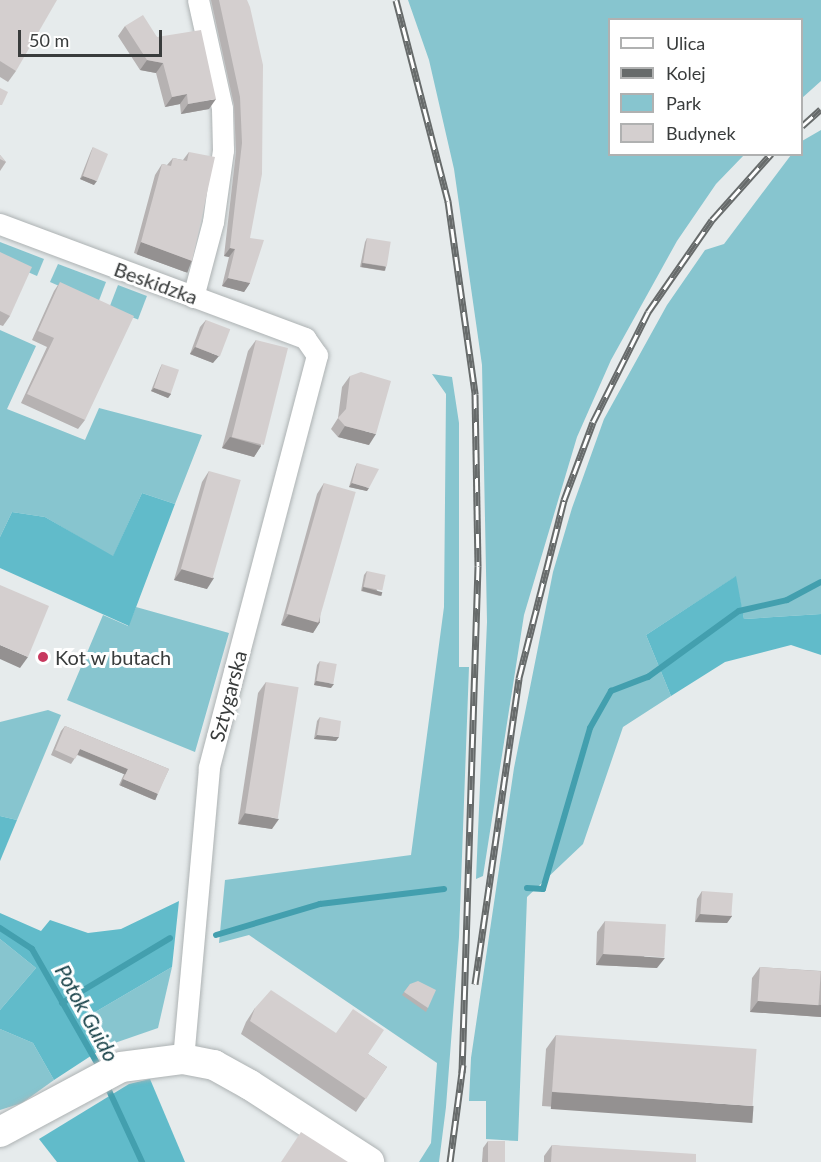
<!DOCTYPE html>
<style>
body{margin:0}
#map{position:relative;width:821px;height:1162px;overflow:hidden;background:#e6ebec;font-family:Lato,sans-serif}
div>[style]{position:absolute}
.green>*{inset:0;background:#87c5cf;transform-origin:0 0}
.forest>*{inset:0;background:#61bbca}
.stream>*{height:6px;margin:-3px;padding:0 3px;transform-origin:3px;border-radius:3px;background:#439fae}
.roads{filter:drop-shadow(0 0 2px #adb2b3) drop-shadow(0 0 2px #adb2b3)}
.street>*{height:21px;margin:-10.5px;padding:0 10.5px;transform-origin:10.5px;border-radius:10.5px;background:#fff}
.secondary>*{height:30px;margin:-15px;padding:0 15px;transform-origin:15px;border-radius:15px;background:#fff}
.rail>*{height:7px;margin-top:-3.5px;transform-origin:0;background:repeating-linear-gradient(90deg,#fff 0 14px,#676b6b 0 28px);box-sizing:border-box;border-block:2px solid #676b6b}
.wall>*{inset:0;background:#b6b2b2}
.shaded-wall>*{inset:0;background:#949191;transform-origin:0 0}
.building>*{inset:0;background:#d4cfcf;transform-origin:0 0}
.dots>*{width:16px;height:16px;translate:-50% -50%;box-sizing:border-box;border:3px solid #fff;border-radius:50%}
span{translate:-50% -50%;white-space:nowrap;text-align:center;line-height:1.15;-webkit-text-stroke:6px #fff;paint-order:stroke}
.street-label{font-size:20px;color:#393c3c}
.poi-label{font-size:20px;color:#393c3c}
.left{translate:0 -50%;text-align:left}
.water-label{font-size:21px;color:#174148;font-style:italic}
.legend{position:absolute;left:608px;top:18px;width:195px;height:138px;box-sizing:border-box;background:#fff;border:2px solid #b0b1b1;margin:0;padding:8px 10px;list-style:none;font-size:18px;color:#393c3c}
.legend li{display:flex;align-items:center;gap:12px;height:30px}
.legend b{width:30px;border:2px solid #b0b1b1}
.scale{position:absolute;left:18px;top:30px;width:144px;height:27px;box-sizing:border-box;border:3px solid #393c3c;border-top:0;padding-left:8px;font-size:18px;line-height:21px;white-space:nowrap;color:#393c3c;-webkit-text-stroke:4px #fff;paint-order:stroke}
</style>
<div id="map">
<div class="green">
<i style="clip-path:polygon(408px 0,821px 0,821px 81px,802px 98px,802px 20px,610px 20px,610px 154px,744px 155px,716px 184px,677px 241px,611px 360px,577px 437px,524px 615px,483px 876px,476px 879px,487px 622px,482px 365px,454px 169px,429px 60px)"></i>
<i style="clip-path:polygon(821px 130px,821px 614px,744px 619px,735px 577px,646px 635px,671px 696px,623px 727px,583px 844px,527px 897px,518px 1141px,486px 1139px,486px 1101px,469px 1101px,471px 1058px,514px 768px,553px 572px,572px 508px,604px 419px,667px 305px,705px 250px,724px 244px,791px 155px,802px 154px,802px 141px)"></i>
<i style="clip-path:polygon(0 242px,44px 259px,37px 276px,0 260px)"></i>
<i style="clip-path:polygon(58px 264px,106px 282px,98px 303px,50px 282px)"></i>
<i style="left:118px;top:285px;width:31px;height:25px;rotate:21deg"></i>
<i style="clip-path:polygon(0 330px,36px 346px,7px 409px,85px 440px,99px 408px,202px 435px,175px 504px,142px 493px,113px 557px,45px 517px,12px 512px,0 537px)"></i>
<i style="clip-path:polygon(432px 374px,452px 377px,459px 423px,459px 667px,469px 667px,459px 937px,446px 1107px,439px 1162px,419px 1162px,431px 1143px,437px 1063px,249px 935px,219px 943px,225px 880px,411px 855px,444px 607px,446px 394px)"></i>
<i style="clip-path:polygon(136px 607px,229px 633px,195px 752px,67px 700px,103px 615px,128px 626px)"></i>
<i style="clip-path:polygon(48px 710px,61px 715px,17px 820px,0 816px,0 722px)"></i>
<i style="clip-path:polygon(0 939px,36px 968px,0 1010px)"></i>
<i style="clip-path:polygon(172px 967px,158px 1028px,106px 1046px,85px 1018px)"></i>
<i style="clip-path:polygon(0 1029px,33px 1043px,54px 1080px,22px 1103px,0 1110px)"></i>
</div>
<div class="forest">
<i style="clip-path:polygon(142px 493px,175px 504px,129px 626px,0 568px,0 537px,12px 512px,45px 517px,113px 556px)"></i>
<i style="clip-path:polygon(736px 576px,744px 619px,821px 614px,821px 655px,791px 645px,725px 662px,671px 696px,646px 635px)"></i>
<i style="clip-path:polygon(0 816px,17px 820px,0 861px)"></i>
<i style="clip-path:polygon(179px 901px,172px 967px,85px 1018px,106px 1046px,54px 1080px,33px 1043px,0 1029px,0 1010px,36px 968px,0 939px,0 913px,41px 931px,50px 920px,88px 933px,121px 929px)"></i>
<i style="clip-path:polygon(150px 1079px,185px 1162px,57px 1162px,39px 1139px,129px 1084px)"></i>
</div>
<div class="stream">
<i style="left:527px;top:888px;width:16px;rotate:4deg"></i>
<i style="left:543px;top:889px;width:168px;rotate:-73.7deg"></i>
<i style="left:590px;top:728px;width:43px;rotate:-60.4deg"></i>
<i style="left:611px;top:691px;width:40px;rotate:-21deg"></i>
<i style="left:648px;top:677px;width:112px;rotate:-36deg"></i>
<i style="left:739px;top:611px;width:49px;rotate:-12.9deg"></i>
<i style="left:787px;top:600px;width:38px;rotate:-28deg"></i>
<i style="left:0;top:928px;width:38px;rotate:33deg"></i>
<i style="left:32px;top:949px;width:137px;rotate:60.3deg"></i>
<i style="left:216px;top:935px;width:109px;rotate:-16.6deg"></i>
<i style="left:320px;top:904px;width:125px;rotate:-6.9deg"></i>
<i style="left:62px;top:1003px;width:126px;rotate:-31deg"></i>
<i style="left:106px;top:1084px;width:86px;rotate:65.2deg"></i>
</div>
<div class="roads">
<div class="street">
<i style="left:0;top:224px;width:326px;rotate:20.5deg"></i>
<i style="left:305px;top:338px;width:21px;rotate:55deg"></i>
<i style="left:317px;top:355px;width:427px;rotate:104.7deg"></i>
<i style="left:209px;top:768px;width:292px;rotate:95.1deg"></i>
<i style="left:193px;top:297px;width:78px;rotate:-75.1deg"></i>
<i style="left:213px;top:222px;width:73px;rotate:-82.1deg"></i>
<i style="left:223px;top:150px;width:42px;rotate:-91.4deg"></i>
<i style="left:222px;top:108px;width:111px;rotate:-102.5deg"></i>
</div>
<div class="secondary">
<i style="left:0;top:1132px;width:137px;rotate:-28.2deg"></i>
<i style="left:121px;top:1067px;width:63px;rotate:-7.4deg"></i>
<i style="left:183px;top:1059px;width:32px;rotate:11deg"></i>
<i style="left:214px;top:1065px;width:41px;rotate:29.1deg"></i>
<i style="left:250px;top:1085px;width:142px;rotate:32.9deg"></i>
</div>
</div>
<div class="rail">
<i style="left:396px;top:0;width:208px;rotate:75.5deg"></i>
<i style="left:448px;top:201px;width:195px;rotate:82deg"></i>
<i style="left:475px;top:394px;width:172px;rotate:89deg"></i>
<i style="left:478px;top:566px;width:507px;rotate:91.81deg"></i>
<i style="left:802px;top:126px;width:25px;rotate:-42deg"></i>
<i style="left:475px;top:984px;width:309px;rotate:-81.8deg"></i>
<i style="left:519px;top:678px;width:184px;rotate:-75.8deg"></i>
<i style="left:564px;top:500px;width:83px;rotate:-69.6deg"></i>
<i style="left:593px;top:422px;width:123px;rotate:-63.4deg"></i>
<i style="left:648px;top:312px;width:112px;rotate:-55.2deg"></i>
<i style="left:712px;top:220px;width:89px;rotate:-48.2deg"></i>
<i style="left:450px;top:1162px;width:98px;rotate:-82.4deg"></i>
</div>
<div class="wall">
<i style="clip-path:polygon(0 0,16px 71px,8px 82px,0 77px)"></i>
<i style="clip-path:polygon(211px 0,247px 0,250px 238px,250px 283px,244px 292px,222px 286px,229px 257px,224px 256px,236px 152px,234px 105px)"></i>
<i style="clip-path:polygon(125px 26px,157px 37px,209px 109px,181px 114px,180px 104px,165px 107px,156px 73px,140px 70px,118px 36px)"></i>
<i style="clip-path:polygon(93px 147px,94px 185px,80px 179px,91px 151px)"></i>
<i style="clip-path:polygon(189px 152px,192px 261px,185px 272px,134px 253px,155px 175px,162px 164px,167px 165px,173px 158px,183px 160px)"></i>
<i style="clip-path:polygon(0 155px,6px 162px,0 171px)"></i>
<i style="clip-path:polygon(367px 238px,386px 267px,384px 271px,360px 267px,365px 242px)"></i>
<i style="clip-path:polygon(0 252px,10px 316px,3px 326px,0 325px)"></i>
<i style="clip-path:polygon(60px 282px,85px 420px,78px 429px,21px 403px,47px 347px,32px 340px,54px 291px)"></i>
<i style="clip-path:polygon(206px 320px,213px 363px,190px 354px,200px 327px)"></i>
<i style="clip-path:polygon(256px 340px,261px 446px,254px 457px,222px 448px,248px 351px)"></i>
<i style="clip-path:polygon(162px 364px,171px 394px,168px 398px,151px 391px,160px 368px)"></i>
<i style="clip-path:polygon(350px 376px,369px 445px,338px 437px,331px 429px,338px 418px,342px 387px)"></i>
<i style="clip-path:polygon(357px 463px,367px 491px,349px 487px,355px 467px)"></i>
<i style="clip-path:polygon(209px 471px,207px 589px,174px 580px,202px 482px)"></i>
<i style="clip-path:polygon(324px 483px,320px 622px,313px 633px,281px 625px,317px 494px)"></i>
<i style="clip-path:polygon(367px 571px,380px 596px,361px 591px,364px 575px)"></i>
<i style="clip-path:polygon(320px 661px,331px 688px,314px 685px,317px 665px)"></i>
<i style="clip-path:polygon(266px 682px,272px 829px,238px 824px,258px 693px)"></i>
<i style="clip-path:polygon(320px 717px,336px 741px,314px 739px,317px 721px)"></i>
<i style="clip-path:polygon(65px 726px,169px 769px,154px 800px,119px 785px,124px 774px,77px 755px,71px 764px,51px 755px,61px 731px)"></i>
<i style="clip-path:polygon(702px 891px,732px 916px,727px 923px,695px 922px,697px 899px)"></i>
<i style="clip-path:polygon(605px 921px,657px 968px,596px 965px,597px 932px)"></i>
<i style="clip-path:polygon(760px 967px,821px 971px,821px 1017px,750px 1012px,752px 978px)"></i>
<i style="clip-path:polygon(410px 984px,428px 1008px,426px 1012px,402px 995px)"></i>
<i style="clip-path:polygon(255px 1008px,368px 1054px,387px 1067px,356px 1112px,241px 1034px,246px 1022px)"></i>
<i style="clip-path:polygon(556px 1035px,744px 1120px,542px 1106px,546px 1049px)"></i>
<i style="clip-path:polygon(488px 1141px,504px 1162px,482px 1162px,483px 1148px)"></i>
<i style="clip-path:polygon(552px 1145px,696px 1162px,544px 1162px,544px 1156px)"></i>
</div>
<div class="shaded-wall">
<i style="clip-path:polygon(147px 60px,163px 63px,156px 73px,140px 70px)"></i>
<i style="clip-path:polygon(187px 94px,180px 104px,165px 107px,172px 97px)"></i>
<i style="clip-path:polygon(216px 99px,209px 109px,181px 114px,188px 104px)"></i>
<i style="clip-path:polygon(83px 176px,97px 181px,94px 185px,80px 179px)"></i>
<i style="left:141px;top:242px;width:54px;height:13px;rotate:20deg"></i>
<i style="clip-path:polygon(230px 248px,235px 249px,229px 257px,224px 256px)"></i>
<i style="left:362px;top:263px;width:24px;height:4px;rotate:9deg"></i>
<i style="clip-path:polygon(228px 278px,250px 283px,244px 292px,222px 286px)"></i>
<i style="clip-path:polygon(195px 347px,219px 356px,213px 363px,190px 354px)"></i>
<i style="clip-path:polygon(154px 388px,171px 394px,168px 398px,151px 391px)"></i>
<i style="clip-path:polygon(345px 426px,376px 434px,369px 445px,338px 437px)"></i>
<i style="clip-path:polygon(230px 437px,261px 446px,254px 457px,222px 448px)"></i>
<i style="clip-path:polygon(352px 483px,369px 488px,367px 491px,349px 487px)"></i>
<i style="clip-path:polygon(182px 569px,214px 578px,207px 589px,174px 580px)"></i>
<i style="left:363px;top:587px;width:20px;height:4px;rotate:15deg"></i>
<i style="clip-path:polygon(289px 614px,320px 622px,313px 633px,281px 625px)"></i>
<i style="clip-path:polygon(0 645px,28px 657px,20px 668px,0 659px)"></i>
<i style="clip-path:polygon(316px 681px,334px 684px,331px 688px,314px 685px)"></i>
<i style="clip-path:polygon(317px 735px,339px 737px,336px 741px,314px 739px)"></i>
<i style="left:80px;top:749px;width:52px;height:6px;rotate:23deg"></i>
<i style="left:123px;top:779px;width:38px;height:7px;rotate:23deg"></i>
<i style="clip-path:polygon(245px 813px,279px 819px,272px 829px,238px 824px)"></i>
<i style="clip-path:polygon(700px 914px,732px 916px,727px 923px,695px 922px)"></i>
<i style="clip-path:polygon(603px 954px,665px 958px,657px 968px,596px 965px)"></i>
<i style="clip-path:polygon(758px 1001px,821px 1005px,821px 1017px,750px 1012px)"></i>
<i style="left:552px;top:1092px;width:202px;height:17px;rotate:4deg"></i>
</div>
<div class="building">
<i style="clip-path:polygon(0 0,57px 0,16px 71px,0 61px)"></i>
<i style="clip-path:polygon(219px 0,247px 0,250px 7px,263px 65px,262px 174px,250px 238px,264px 240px,250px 283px,228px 278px,235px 249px,230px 248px,242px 143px,240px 97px)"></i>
<i style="clip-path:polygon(143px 15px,157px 37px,201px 30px,216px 99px,188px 104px,187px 94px,172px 97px,163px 63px,147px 60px,125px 26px)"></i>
<i style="clip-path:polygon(0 88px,8px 92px,2px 105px,0 105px)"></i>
<i style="clip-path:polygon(93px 147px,108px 154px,97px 181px,83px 176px)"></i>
<i style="clip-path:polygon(189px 152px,215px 157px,192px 261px,141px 242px,162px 164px,171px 166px,173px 158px,187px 161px)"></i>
<i style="clip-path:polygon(0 155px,6px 162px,0 159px)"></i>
<i style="left:367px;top:238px;width:24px;height:25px;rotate:9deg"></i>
<i style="clip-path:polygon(0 252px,32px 267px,10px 316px,0 311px)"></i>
<i style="clip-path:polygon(60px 282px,134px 316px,85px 420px,27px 394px,54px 338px,38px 331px)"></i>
<i style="left:206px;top:320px;width:26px;height:29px;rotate:21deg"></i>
<i style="left:256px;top:340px;width:33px;height:100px;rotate:14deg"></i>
<i style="left:162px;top:364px;width:18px;height:25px;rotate:19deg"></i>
<i style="clip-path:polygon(361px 372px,391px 381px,376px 434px,345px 426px,338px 418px,346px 409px,350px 376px)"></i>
<i style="clip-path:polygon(357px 463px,379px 469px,369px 488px,352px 483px)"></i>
<i style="left:209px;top:471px;width:33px;height:102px;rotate:16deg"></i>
<i style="left:324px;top:483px;width:33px;height:136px;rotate:16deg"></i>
<i style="left:367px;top:571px;width:19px;height:16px;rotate:12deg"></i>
<i style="clip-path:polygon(0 585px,49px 606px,28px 657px,0 645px)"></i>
<i style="left:320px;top:661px;width:17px;height:20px;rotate:10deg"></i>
<i style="left:266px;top:682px;width:33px;height:133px;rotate:9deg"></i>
<i style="clip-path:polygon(320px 717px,341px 721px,339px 737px,317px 735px)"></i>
<i style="clip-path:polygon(65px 726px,169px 769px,158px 794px,123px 779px,128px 769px,80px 749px,75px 759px,55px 750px)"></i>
<i style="left:702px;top:891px;width:31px;height:23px;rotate:4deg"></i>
<i style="left:605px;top:921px;width:61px;height:33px;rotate:3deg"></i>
<i style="left:760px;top:967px;width:61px;height:34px;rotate:4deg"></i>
<i style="clip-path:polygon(418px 981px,436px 990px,428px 1008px,404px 992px,410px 984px)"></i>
<i style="clip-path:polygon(271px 990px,336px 1033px,353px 1009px,384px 1030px,368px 1054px,387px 1067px,366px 1099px,250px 1021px,255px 1008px)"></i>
<i style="left:556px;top:1035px;width:201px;height:57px;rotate:4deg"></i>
<i style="clip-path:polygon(301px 1132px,348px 1162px,281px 1162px)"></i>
<i style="left:488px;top:1141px;width:17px;height:21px"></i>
<i style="clip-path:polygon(552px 1145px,696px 1154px,696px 1162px,551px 1162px)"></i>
</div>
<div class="dots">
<i style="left:43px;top:657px;background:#c7385e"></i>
</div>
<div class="street-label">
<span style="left:156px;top:283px;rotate:20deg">Beskidzka</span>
<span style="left:228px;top:696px;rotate:-75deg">Sztygarska</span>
</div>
<div class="poi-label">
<span class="left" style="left:55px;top:657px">Kot w butach</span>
</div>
<div class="water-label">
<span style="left:87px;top:1013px;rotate:61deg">Potok Guido</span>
</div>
<ul class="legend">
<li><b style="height:8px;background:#fff"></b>Ulica</li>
<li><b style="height:8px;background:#676b6b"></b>Kolej</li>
<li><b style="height:16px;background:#87c5cf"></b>Park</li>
<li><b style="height:16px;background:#d4cfcf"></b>Budynek</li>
</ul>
<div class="scale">50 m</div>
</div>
